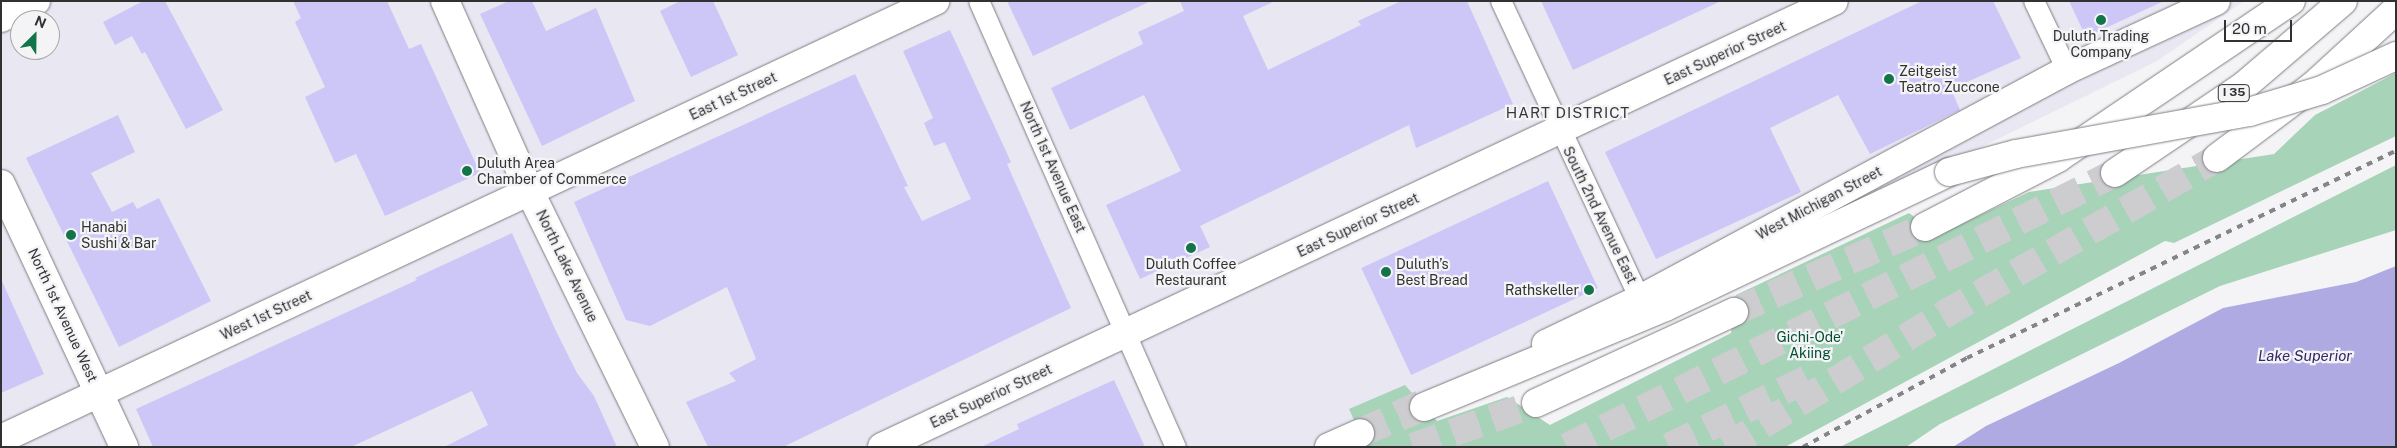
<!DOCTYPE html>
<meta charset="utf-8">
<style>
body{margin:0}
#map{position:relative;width:2397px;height:448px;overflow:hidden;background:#f4f4f7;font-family:"Public Sans",sans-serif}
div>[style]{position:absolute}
.built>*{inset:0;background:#e8e7f2}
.green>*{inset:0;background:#a7d3b8}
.water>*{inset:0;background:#b0aae3}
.pier>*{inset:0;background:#f4f4f7}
.building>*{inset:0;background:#ccc7f6;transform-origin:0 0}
.secondary-tunnel>*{height:28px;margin-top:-14px;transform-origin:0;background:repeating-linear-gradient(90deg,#cdcdd0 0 28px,transparent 0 42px)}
.highway-tunnel>*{height:28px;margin-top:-14px;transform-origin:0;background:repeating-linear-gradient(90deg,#cdcdd0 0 28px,transparent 0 42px)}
.roads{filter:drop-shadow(0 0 1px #7e7d80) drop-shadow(0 0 1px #7e7d80)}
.street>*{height:20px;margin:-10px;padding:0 10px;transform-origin:10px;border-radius:10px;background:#fff}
.secondary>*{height:28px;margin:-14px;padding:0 14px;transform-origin:14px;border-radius:14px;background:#fff}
.highway>*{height:28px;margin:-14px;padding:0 14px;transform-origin:14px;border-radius:14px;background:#fff}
.rail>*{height:4px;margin-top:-2px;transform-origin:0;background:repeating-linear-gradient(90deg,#858587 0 6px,transparent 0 12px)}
.bridges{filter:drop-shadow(0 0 1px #7e7d80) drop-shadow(0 0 1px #7e7d80)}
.highway-bridge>*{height:28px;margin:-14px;padding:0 14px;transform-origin:14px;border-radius:14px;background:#fff}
.dots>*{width:14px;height:14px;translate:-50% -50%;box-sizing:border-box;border:2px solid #f4f4f7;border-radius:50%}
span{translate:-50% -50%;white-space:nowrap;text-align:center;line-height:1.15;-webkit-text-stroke:4.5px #f4f4f7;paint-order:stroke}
.shield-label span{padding:1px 4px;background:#f4f4f7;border:1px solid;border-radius:4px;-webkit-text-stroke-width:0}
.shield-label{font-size:12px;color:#313132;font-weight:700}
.poi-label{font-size:14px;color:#313132}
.left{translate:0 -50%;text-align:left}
.right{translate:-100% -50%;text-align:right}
.street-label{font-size:14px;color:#313132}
.park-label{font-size:14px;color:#004f2f}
.neighbourhood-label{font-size:15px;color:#38383b;letter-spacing:1px}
.water-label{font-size:15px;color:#352668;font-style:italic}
.frame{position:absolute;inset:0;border:2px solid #313132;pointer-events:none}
.north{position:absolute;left:10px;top:10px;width:50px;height:50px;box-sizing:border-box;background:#f4f4f7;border:1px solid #a6a6a8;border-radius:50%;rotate:23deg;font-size:14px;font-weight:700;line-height:20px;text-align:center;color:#313132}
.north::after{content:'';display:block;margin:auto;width:18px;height:22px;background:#137349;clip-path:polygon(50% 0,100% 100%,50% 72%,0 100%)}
.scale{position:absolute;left:2224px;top:20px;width:68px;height:22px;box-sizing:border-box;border:2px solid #313132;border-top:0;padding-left:6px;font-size:15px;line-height:18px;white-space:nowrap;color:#313132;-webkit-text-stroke:4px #f4f4f7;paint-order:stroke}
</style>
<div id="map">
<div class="built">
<i style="clip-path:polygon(evenodd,1px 1px,2244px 1px,2157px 61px,1370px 447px,1px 447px,1px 1px,20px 20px,50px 20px,50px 50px,20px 50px,20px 20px)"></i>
</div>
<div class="green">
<i style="clip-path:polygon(2396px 73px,2396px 136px,2174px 243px,2165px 241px,1785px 447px,1366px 447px,1349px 409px,1405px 385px,1437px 421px,1507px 397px,1550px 425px,1731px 333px,1736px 295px,1909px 213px,1938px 235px,2029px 192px,2274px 154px,2315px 115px)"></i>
<i style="clip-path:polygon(2396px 165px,2396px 233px,1909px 447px,1840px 447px)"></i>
</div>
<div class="water">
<i style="clip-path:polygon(2396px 233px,2396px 447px,1909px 447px,1941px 426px)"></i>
</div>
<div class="pier">
<i style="clip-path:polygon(2396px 230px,2396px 266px,2356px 282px,2223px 308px,2119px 363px,1986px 426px,1953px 447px,1906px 447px,1940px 424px,2220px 286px)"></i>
</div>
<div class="building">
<i style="clip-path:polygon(143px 1px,165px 1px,223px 110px,186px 129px,145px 52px,142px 54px,132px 36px,115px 45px,103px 22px)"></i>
<i style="clip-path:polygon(293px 1px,387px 1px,409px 49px,421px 44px,480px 173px,385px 216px,356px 154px,335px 163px,305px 97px,325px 87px,295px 22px,301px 18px)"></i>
<i style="clip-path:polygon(509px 1px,532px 1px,546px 31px,596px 8px,635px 101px,542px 146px,480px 14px)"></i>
<i style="clip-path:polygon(680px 1px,713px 1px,738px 55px,691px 77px,660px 11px)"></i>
<i style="clip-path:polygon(1007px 1px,1151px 1px,1033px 56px)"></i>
<i style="clip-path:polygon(1180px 1px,1275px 1px,1243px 16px,1268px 70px,1361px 25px,1358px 21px,1401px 1px,1467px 1px,1513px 104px,1416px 148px,1409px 125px,1200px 226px,1210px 247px,1140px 279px,1106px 205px,1181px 171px,1144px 95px,1070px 130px,1051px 88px,1143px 44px,1138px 32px,1184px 11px)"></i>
<i style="clip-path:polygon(1541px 1px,1721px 1px,1573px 70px)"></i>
<i style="clip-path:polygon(1922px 1px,1993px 1px,2021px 58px,1951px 89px,1960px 110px,1870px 154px,1838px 95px,1770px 128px,1801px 192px,1656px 259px,1605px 152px)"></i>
<i style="clip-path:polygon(2069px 1px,2164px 1px,2086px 37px)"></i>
<i style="clip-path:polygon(950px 30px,1011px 162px,1007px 164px,1071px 308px,783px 447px,708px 447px,686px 402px,736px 381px,729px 373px,756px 359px,727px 287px,650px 326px,626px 320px,574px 202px,855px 74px,908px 186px,904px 187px,922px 221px,971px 199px,945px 142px,934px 146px,924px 123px,933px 118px,903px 51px)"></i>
<i style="clip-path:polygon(118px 115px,135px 152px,91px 173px,112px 212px,133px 202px,137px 209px,159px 198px,211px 301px,119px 347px,26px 158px)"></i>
<i style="left:1548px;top:181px;width:118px;height:206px;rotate:65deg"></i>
<i style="clip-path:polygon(512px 233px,555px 329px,577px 373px,594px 396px,617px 447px,444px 447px,488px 425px,472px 391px,351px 447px,153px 447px,136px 409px,417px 280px,415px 278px)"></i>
<i style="clip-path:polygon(1px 279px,44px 374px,1px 393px)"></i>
<i style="clip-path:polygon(1114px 380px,1145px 447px,981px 447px,1019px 429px,1017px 424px)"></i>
</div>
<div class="secondary-tunnel">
<i style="left:1360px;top:433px;width:68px;rotate:-25.4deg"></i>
</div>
<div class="highway-tunnel">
<i style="left:1734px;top:312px;width:209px;rotate:-24deg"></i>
<i style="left:1360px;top:433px;width:69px;rotate:-22.1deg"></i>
<i style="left:1413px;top:447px;width:131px;rotate:-19.7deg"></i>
<i style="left:1567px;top:447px;width:613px;rotate:-26.57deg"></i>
<i style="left:1669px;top:447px;width:154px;rotate:-26.2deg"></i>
<i style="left:1726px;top:447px;width:254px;rotate:-31.3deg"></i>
<i style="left:1943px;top:315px;width:316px;rotate:-29.8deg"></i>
</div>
<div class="roads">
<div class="street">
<i style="left:979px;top:1px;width:488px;rotate:66.2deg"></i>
<i style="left:1501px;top:1px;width:329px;rotate:65deg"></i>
<i style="left:2034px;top:1px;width:76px;rotate:64.4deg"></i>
</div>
<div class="secondary">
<i style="left:445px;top:1px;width:209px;rotate:66deg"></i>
<i style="left:530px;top:192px;width:284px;rotate:63.9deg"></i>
<i style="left:1px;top:18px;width:39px;rotate:-26deg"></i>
<i style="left:1px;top:184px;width:290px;rotate:64.9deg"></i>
<i style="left:1546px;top:344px;width:104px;rotate:-25.6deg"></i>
<i style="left:1640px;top:299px;width:485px;rotate:-28.2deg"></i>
<i style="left:2067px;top:70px;width:164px;rotate:-24.8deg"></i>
<i style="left:1px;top:439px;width:1032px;rotate:-25.12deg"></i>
<i style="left:882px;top:447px;width:1051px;rotate:-25.1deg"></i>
<i style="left:1329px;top:447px;width:34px;rotate:-24deg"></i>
</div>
<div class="highway">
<i style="left:2217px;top:158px;width:120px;rotate:-36.9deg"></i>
<i style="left:2313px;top:86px;width:113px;rotate:-42.5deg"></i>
<i style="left:2115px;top:173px;width:157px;rotate:-34.1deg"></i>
<i style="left:2245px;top:85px;width:129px;rotate:-40.6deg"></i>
<i style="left:1925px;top:227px;width:150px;rotate:-27.4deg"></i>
<i style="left:2058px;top:158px;width:281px;rotate:-34deg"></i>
<i style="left:1536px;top:403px;width:218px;rotate:-24.7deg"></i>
<i style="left:1424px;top:407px;width:261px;rotate:-22.5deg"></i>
<i style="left:1665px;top:307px;width:314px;rotate:-25.4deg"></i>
</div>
</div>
<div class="rail">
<i style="left:1803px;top:447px;width:187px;rotate:-28.5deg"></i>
<i style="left:1967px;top:358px;width:476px;rotate:-25.8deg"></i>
</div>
<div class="bridges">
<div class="highway-bridge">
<i style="left:1949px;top:172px;width:69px;rotate:-15deg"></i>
<i style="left:2016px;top:154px;width:237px;rotate:-10.2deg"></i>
<i style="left:2249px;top:112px;width:76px;rotate:-16.8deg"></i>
<i style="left:2322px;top:90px;width:81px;rotate:-24.7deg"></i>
</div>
</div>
<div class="dots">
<i style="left:2101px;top:20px;background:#137349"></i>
<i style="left:1889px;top:79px;background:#137349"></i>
<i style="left:467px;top:171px;background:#137349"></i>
<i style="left:71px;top:235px;background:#137349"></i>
<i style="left:1191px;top:248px;background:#137349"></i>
<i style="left:1386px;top:272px;background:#137349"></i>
<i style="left:1589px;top:290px;background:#137349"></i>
</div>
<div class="shield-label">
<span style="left:2234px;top:93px">I 35</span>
</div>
<div class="poi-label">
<span style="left:2101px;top:44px">Duluth Trading<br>Company</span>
<span class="left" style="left:1899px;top:79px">Zeitgeist<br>Teatro Zuccone</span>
<span class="left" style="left:477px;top:171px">Duluth Area<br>Chamber of Commerce</span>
<span class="left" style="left:81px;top:235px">Hanabi<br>Sushi &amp; Bar</span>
<span style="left:1191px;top:272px">Duluth Coffee<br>Restaurant</span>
<span class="left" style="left:1396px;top:272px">Duluth’s<br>Best Bread</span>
<span class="right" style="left:1579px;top:290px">Rathskeller</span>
</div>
<div class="street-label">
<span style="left:1725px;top:53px;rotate:-25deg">East Superior Street</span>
<span style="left:733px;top:96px;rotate:-25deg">East 1st Street</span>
<span style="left:1053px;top:167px;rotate:66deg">North 1st Avenue East</span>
<span style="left:1819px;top:203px;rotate:-28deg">West Michigan Street</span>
<span style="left:1600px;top:215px;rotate:64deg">South 2nd Avenue East</span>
<span style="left:1358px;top:225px;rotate:-25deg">East Superior Street</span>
<span style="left:567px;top:266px;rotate:64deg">North Lake Avenue</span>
<span style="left:63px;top:315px;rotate:65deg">North 1st Avenue West</span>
<span style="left:266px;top:315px;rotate:-25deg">West 1st Street</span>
<span style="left:991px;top:396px;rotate:-25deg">East Superior Street</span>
</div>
<div class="park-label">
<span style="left:1810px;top:345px">Gichi-Ode'<br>Akiing</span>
</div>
<div class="neighbourhood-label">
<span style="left:1568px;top:113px">HART DISTRICT</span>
</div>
<div class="water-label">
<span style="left:2305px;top:356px">Lake Superior</span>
</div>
<div class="frame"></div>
<div class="north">N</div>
<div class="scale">20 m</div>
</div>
